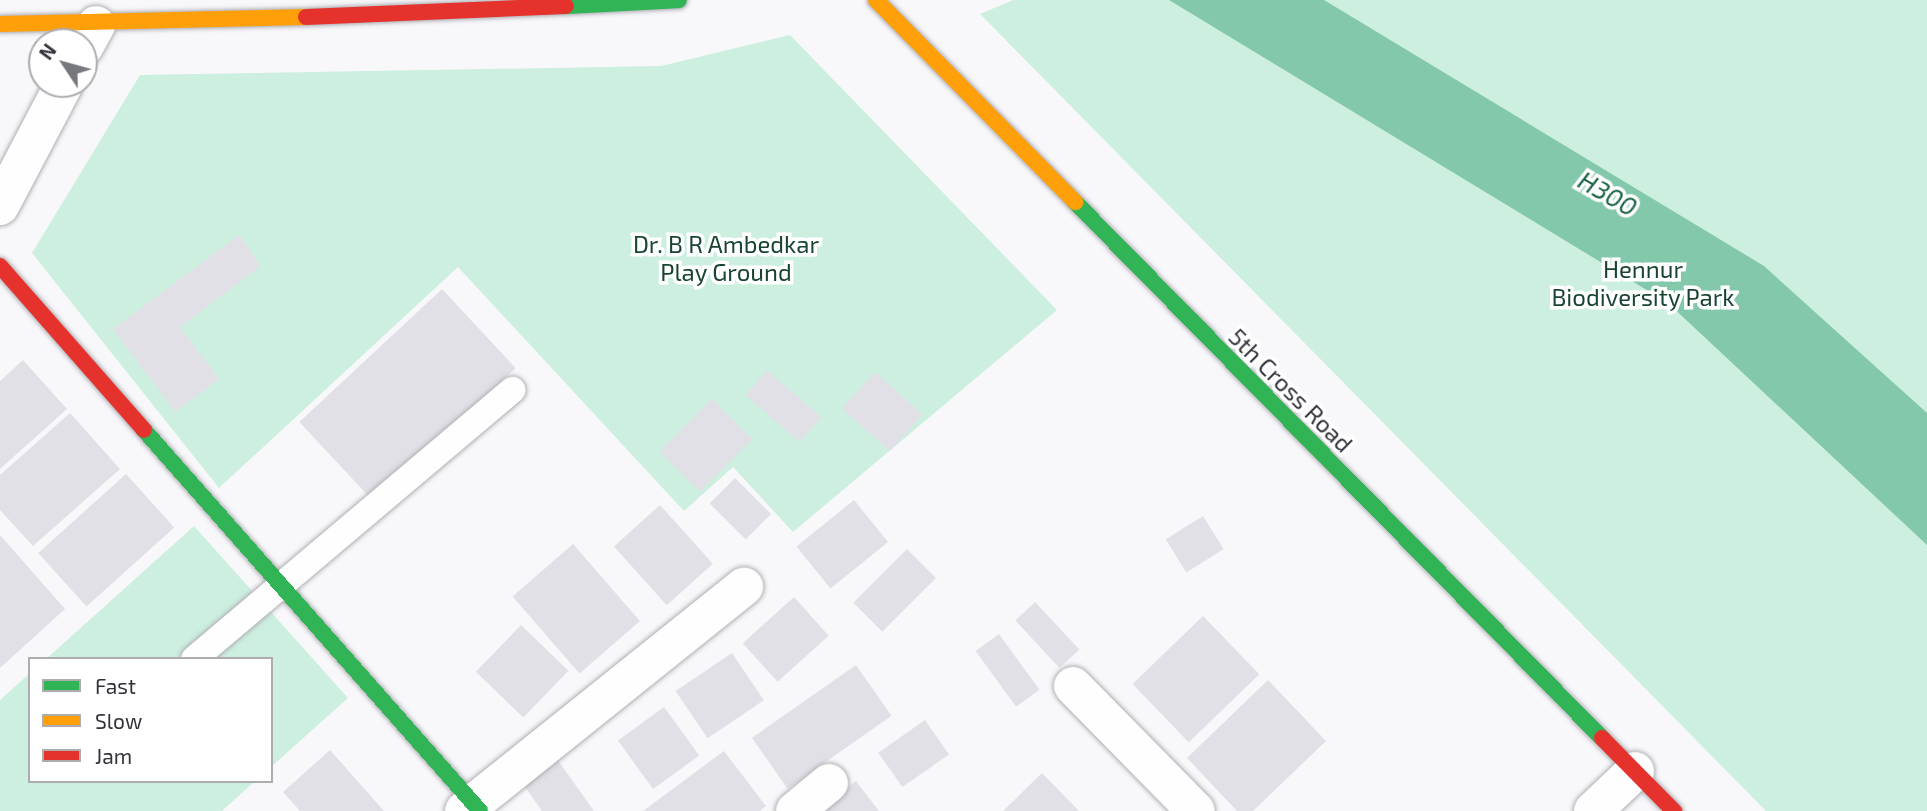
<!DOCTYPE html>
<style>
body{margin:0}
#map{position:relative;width:1927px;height:811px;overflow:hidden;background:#f8f8fb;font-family:"Exo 2",sans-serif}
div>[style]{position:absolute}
.green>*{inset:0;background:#cdefe0}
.water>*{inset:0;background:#83c8ab}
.building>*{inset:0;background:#e1e0e7;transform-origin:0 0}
.roads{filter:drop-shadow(0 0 2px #afafb4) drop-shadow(0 0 2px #afafb4)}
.lane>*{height:26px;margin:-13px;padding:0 13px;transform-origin:13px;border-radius:13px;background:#fefefe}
.street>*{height:38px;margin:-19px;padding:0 19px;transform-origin:19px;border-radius:19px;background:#fefefe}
.fast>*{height:16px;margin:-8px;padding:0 8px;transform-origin:8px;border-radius:8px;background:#30b455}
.slow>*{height:16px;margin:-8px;padding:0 8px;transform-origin:8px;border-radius:8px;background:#ff9f0a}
.jam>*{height:16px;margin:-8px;padding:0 8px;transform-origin:8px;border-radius:8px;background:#e5322d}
span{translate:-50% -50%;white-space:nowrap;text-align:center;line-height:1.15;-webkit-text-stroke:7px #fff;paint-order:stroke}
.park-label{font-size:24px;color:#1a4432}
.street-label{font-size:24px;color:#32323a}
.water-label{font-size:26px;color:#196346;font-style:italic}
.legend{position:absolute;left:28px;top:657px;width:245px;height:126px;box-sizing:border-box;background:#fff;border:2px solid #adadb0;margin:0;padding:9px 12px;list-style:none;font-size:21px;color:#32323a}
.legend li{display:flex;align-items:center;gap:14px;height:35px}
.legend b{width:35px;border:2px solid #adadb0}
.north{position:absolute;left:28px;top:28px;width:70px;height:70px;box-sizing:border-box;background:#fff;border:2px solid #adadb0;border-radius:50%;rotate:306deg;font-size:19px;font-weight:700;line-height:28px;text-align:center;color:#32323a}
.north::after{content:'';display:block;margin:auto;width:24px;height:32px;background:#77777e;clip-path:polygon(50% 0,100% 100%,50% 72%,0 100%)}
</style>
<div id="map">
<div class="green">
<i style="clip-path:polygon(1013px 0,1927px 0,1927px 811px,1766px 811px,980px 14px)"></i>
<i style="clip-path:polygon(790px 35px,1057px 310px,793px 532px,733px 467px,684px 511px,458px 267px,219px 488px,32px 253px,140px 75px,661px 66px)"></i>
<i style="clip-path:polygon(194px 526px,348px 698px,271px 767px,271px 659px,46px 659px)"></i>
<i style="clip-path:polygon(30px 673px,30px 781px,255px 781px,222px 811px,0 811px,0 700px)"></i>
</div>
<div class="water">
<i style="clip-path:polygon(1169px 0,1324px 0,1764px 266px,1927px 413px,1927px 545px,1668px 303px)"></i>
</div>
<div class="building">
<i style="clip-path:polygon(239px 235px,261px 266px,180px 327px,219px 379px,175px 412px,113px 329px)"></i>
<i style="left:442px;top:289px;width:108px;height:195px;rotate:47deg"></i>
<i style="clip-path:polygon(23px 360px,67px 409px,0 469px,0 381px)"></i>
<i style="left:767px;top:370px;width:72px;height:33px;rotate:41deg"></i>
<i style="left:875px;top:372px;width:64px;height:49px;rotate:42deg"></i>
<i style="left:712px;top:399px;width:57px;height:74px;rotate:45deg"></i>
<i style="clip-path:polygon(70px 413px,120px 469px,33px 546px,0 510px,0 475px)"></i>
<i style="left:126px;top:474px;width:72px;height:118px;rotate:48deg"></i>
<i style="left:735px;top:478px;width:51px;height:36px;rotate:45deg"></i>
<i style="left:854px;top:500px;width:54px;height:74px;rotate:51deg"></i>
<i style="left:660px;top:505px;width:79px;height:62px;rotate:48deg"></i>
<i style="left:1203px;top:516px;width:39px;height:44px;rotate:58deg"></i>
<i style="clip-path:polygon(0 535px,65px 609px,0 668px)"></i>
<i style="left:573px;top:544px;width:102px;height:80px;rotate:49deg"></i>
<i style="left:907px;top:549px;width:41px;height:76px;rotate:45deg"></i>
<i style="left:794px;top:597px;width:52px;height:69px;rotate:48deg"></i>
<i style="left:1035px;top:602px;width:65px;height:27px;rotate:47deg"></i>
<i style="left:1203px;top:616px;width:81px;height:98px;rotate:46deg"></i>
<i style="left:521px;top:625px;width:66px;height:65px;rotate:44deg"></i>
<i style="left:999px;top:634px;width:69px;height:29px;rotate:54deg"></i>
<i style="left:732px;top:653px;width:57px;height:68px;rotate:56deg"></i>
<i style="left:856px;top:665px;width:62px;height:127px;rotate:55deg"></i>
<i style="clip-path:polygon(1268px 680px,1326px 741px,1253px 811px,1237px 811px,1187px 758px)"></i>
<i style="left:664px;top:707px;width:60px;height:57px;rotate:54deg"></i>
<i style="left:925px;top:720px;width:42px;height:57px;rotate:55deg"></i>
<i style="clip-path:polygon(330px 750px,384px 811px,300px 811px,283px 792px)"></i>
<i style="clip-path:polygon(724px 751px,766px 806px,760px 811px,643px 811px)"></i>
<i style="clip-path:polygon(552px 752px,594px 811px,542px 811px,518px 777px)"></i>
<i style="clip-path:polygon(1042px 773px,1079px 811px,1003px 811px)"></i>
<i style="clip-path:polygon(856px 781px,879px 811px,819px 811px)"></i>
</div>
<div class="roads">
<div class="lane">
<i style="left:194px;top:659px;width:417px;rotate:-40.2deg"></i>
</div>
<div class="street">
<i style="left:84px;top:47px;width:25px;rotate:-61deg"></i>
<i style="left:0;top:206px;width:138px;rotate:-62.3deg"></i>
<i style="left:1073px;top:686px;width:175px;rotate:45.5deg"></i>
<i style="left:464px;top:811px;width:359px;rotate:-38.7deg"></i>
<i style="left:795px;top:811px;width:44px;rotate:-39.5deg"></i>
<i style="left:1593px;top:811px;width:58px;rotate:-43.6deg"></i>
</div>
<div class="fast">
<i style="left:566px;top:6px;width:113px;rotate:-3deg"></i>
<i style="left:1075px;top:202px;width:752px;rotate:45.49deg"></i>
<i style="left:144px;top:430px;width:508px;rotate:48.59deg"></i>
</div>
<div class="slow">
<i style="left:876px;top:0;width:284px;rotate:45.4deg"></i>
<i style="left:0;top:24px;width:306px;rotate:-1.3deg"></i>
</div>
<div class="jam">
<i style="left:306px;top:17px;width:260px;rotate:-2.4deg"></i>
<i style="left:0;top:266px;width:218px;rotate:48.7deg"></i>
<i style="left:1602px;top:738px;width:103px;rotate:45.4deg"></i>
</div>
</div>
<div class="park-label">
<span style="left:726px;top:258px">Dr. B R Ambedkar<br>Play Ground</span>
<span style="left:1643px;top:283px">Hennur<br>Biodiversity Park</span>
</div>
<div class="street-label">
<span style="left:1291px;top:390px;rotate:45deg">5th Cross Road</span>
</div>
<div class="water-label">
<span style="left:1608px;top:193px;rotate:30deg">H300</span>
</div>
<ul class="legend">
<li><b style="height:9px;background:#30b455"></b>Fast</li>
<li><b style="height:9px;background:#ff9f0a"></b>Slow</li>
<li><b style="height:9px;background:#e5322d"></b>Jam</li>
</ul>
<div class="north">N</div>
</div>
